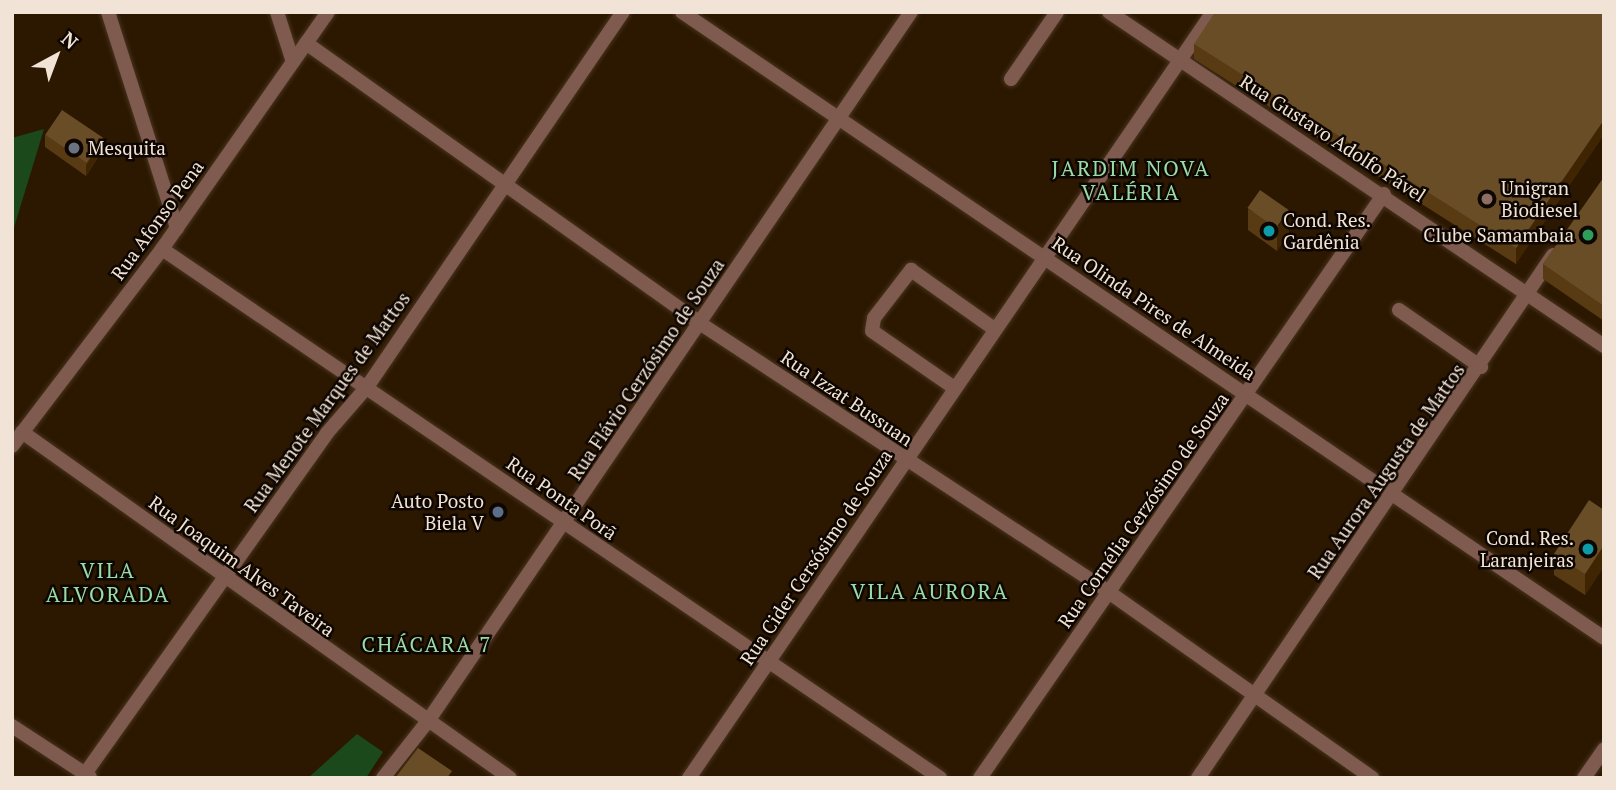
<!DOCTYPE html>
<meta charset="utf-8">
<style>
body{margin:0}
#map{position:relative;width:1616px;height:790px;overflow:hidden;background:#2c1801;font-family:"PT Serif",serif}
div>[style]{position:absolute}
.green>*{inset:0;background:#1c491b}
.roads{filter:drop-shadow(0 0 2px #48341f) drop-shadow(0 0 2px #48341f)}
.minor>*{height:14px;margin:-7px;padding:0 7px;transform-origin:7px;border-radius:7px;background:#7f5a4e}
.wall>*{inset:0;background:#583b12}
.shaded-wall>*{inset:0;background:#402502}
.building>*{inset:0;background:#694d27;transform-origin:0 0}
.dots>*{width:19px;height:19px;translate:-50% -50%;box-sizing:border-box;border:4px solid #0e0601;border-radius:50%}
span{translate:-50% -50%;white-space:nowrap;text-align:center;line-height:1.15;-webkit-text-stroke:5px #0e0601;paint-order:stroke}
.street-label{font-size:19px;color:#f1e3d5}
.poi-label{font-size:19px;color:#f1e3d5}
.left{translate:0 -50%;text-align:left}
.right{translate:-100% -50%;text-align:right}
.neighbourhood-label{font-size:21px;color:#98dca8;letter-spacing:2px}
.frame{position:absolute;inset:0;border:14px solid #f1e3d5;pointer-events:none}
.north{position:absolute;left:21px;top:21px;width:70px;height:70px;-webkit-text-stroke:5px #0e0601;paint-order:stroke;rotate:41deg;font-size:19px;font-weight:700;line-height:28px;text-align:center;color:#f1e3d5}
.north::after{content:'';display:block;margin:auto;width:24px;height:32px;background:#f1e3d5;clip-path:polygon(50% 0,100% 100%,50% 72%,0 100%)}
</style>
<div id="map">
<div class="green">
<i style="clip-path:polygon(44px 129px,12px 234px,12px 138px)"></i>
<i style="clip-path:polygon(357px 734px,383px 752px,366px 778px,308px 778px)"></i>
</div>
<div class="roads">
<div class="minor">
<i style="left:108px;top:12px;width:227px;rotate:72.3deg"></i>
<i style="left:277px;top:12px;width:52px;rotate:72.3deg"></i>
<i style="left:682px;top:12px;width:1114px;rotate:34.17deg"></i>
<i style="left:1109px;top:12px;width:597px;rotate:34.01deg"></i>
<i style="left:306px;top:43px;width:485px;rotate:35.4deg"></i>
<i style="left:701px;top:324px;width:490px;rotate:33.3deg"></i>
<i style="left:1110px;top:593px;width:321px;rotate:35.2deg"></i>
<i style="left:1011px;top:79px;width:81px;rotate:-55.5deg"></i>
<i style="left:162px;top:249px;width:941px;rotate:34.21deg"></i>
<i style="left:1399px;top:310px;width:100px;rotate:34.8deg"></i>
<i style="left:953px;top:387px;width:98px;rotate:-145.3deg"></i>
<i style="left:872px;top:331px;width:13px;rotate:-81deg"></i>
<i style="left:874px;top:318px;width:61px;rotate:-52.4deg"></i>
<i style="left:911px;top:270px;width:100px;rotate:35.3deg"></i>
<i style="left:22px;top:432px;width:598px;rotate:35.34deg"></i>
<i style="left:12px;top:446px;width:248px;rotate:-52.7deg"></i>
<i style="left:162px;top:249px;width:289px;rotate:-55deg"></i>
<i style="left:12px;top:726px;width:93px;rotate:33.2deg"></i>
<i style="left:82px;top:778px;width:423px;rotate:-54.6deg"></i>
<i style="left:327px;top:433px;width:61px;rotate:-49deg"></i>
<i style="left:367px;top:387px;width:454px;rotate:-55.7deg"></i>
<i style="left:383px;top:778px;width:73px;rotate:-51.7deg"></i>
<i style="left:428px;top:721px;width:858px;rotate:-55.74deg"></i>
<i style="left:689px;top:778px;width:928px;rotate:-55.63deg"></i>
<i style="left:980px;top:778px;width:710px;rotate:-55.33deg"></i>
<i style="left:1198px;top:778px;width:632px;rotate:-55.83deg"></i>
<i style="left:1584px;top:778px;width:35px;rotate:-55deg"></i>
</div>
</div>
<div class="wall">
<i style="clip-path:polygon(1604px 12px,1516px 264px,1194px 59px,1194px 44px)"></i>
<i style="clip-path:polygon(45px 135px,103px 150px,86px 176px,45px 147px)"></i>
<i style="clip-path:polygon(1604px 177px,1604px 321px,1543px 279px,1543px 264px)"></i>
<i style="clip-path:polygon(1248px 209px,1289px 232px,1277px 251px,1248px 230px)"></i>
<i style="clip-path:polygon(1604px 510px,1604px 566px,1585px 595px,1554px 575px,1554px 554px)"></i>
</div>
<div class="shaded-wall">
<i style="clip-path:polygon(1604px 120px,1604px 135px,1516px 264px,1516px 248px)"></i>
<i style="clip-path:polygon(103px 138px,103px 150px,86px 176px,86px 165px)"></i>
<i style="clip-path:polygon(1289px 210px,1289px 232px,1277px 251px,1277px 229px)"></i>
<i style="clip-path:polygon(1604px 545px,1604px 566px,1585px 595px,1585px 574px)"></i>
</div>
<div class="building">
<i style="clip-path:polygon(1215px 12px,1604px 12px,1604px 120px,1516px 248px,1194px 44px)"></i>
<i style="left:62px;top:110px;width:50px;height:30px;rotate:34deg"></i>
<i style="clip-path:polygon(1604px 177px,1604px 306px,1543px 264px)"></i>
<i style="left:1260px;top:190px;width:35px;height:22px;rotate:35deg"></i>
<i style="clip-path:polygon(1589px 500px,1604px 510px,1604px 545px,1585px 574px,1554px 554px)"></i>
<i style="clip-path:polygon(418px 748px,452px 771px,447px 778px,395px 778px)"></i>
</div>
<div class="dots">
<i style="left:74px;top:148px;background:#6b7280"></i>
<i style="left:1487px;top:199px;background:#8d6e63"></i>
<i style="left:1269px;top:231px;background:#0f9aa8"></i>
<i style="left:1588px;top:235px;background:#2e9e5b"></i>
<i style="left:498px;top:512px;background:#5c6f8a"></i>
<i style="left:1588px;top:549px;background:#0f9aa8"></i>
</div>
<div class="street-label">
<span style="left:1333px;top:138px;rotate:33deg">Rua Gustavo Adolfo Pável</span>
<span style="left:157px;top:220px;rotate:-54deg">Rua Afonso Pena</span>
<span style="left:1154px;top:308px;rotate:34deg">Rua Olinda Pires de Almeida</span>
<span style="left:646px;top:369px;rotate:-56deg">Rua Flávio Cerzósimo de Souza</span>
<span style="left:847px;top:398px;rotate:34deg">Rua Izzat Bussuan</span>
<span style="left:327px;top:402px;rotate:-54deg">Rua Menote Marques de Mattos</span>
<span style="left:1386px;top:471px;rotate:-55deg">Rua Aurora Augusta de Mattos</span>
<span style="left:562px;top:498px;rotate:35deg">Rua Ponta Porã</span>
<span style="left:1143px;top:510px;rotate:-55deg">Rua Cornélia Cerzósimo de Souza</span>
<span style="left:816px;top:557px;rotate:-56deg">Rua Cider Cersósimo de Souza</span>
<span style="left:242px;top:566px;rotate:36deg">Rua Joaquim Alves Taveira</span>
</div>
<div class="poi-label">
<span class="left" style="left:88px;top:148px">Mesquita</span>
<span class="left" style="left:1501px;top:199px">Unigran<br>Biodiesel</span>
<span class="left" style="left:1283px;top:231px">Cond. Res.<br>Gardênia</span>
<span class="right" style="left:1574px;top:235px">Clube Samambaia</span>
<span class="right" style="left:484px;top:512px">Auto Posto<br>Biela V</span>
<span class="right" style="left:1574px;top:549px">Cond. Res.<br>Laranjeiras</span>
</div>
<div class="neighbourhood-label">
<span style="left:1131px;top:180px">JARDIM NOVA<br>VALÉRIA</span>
<span style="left:108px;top:582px">VILA<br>ALVORADA</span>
<span style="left:930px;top:591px">VILA AURORA</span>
<span style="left:427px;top:644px">CHÁCARA 7</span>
</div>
<div class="frame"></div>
<div class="north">N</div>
</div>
